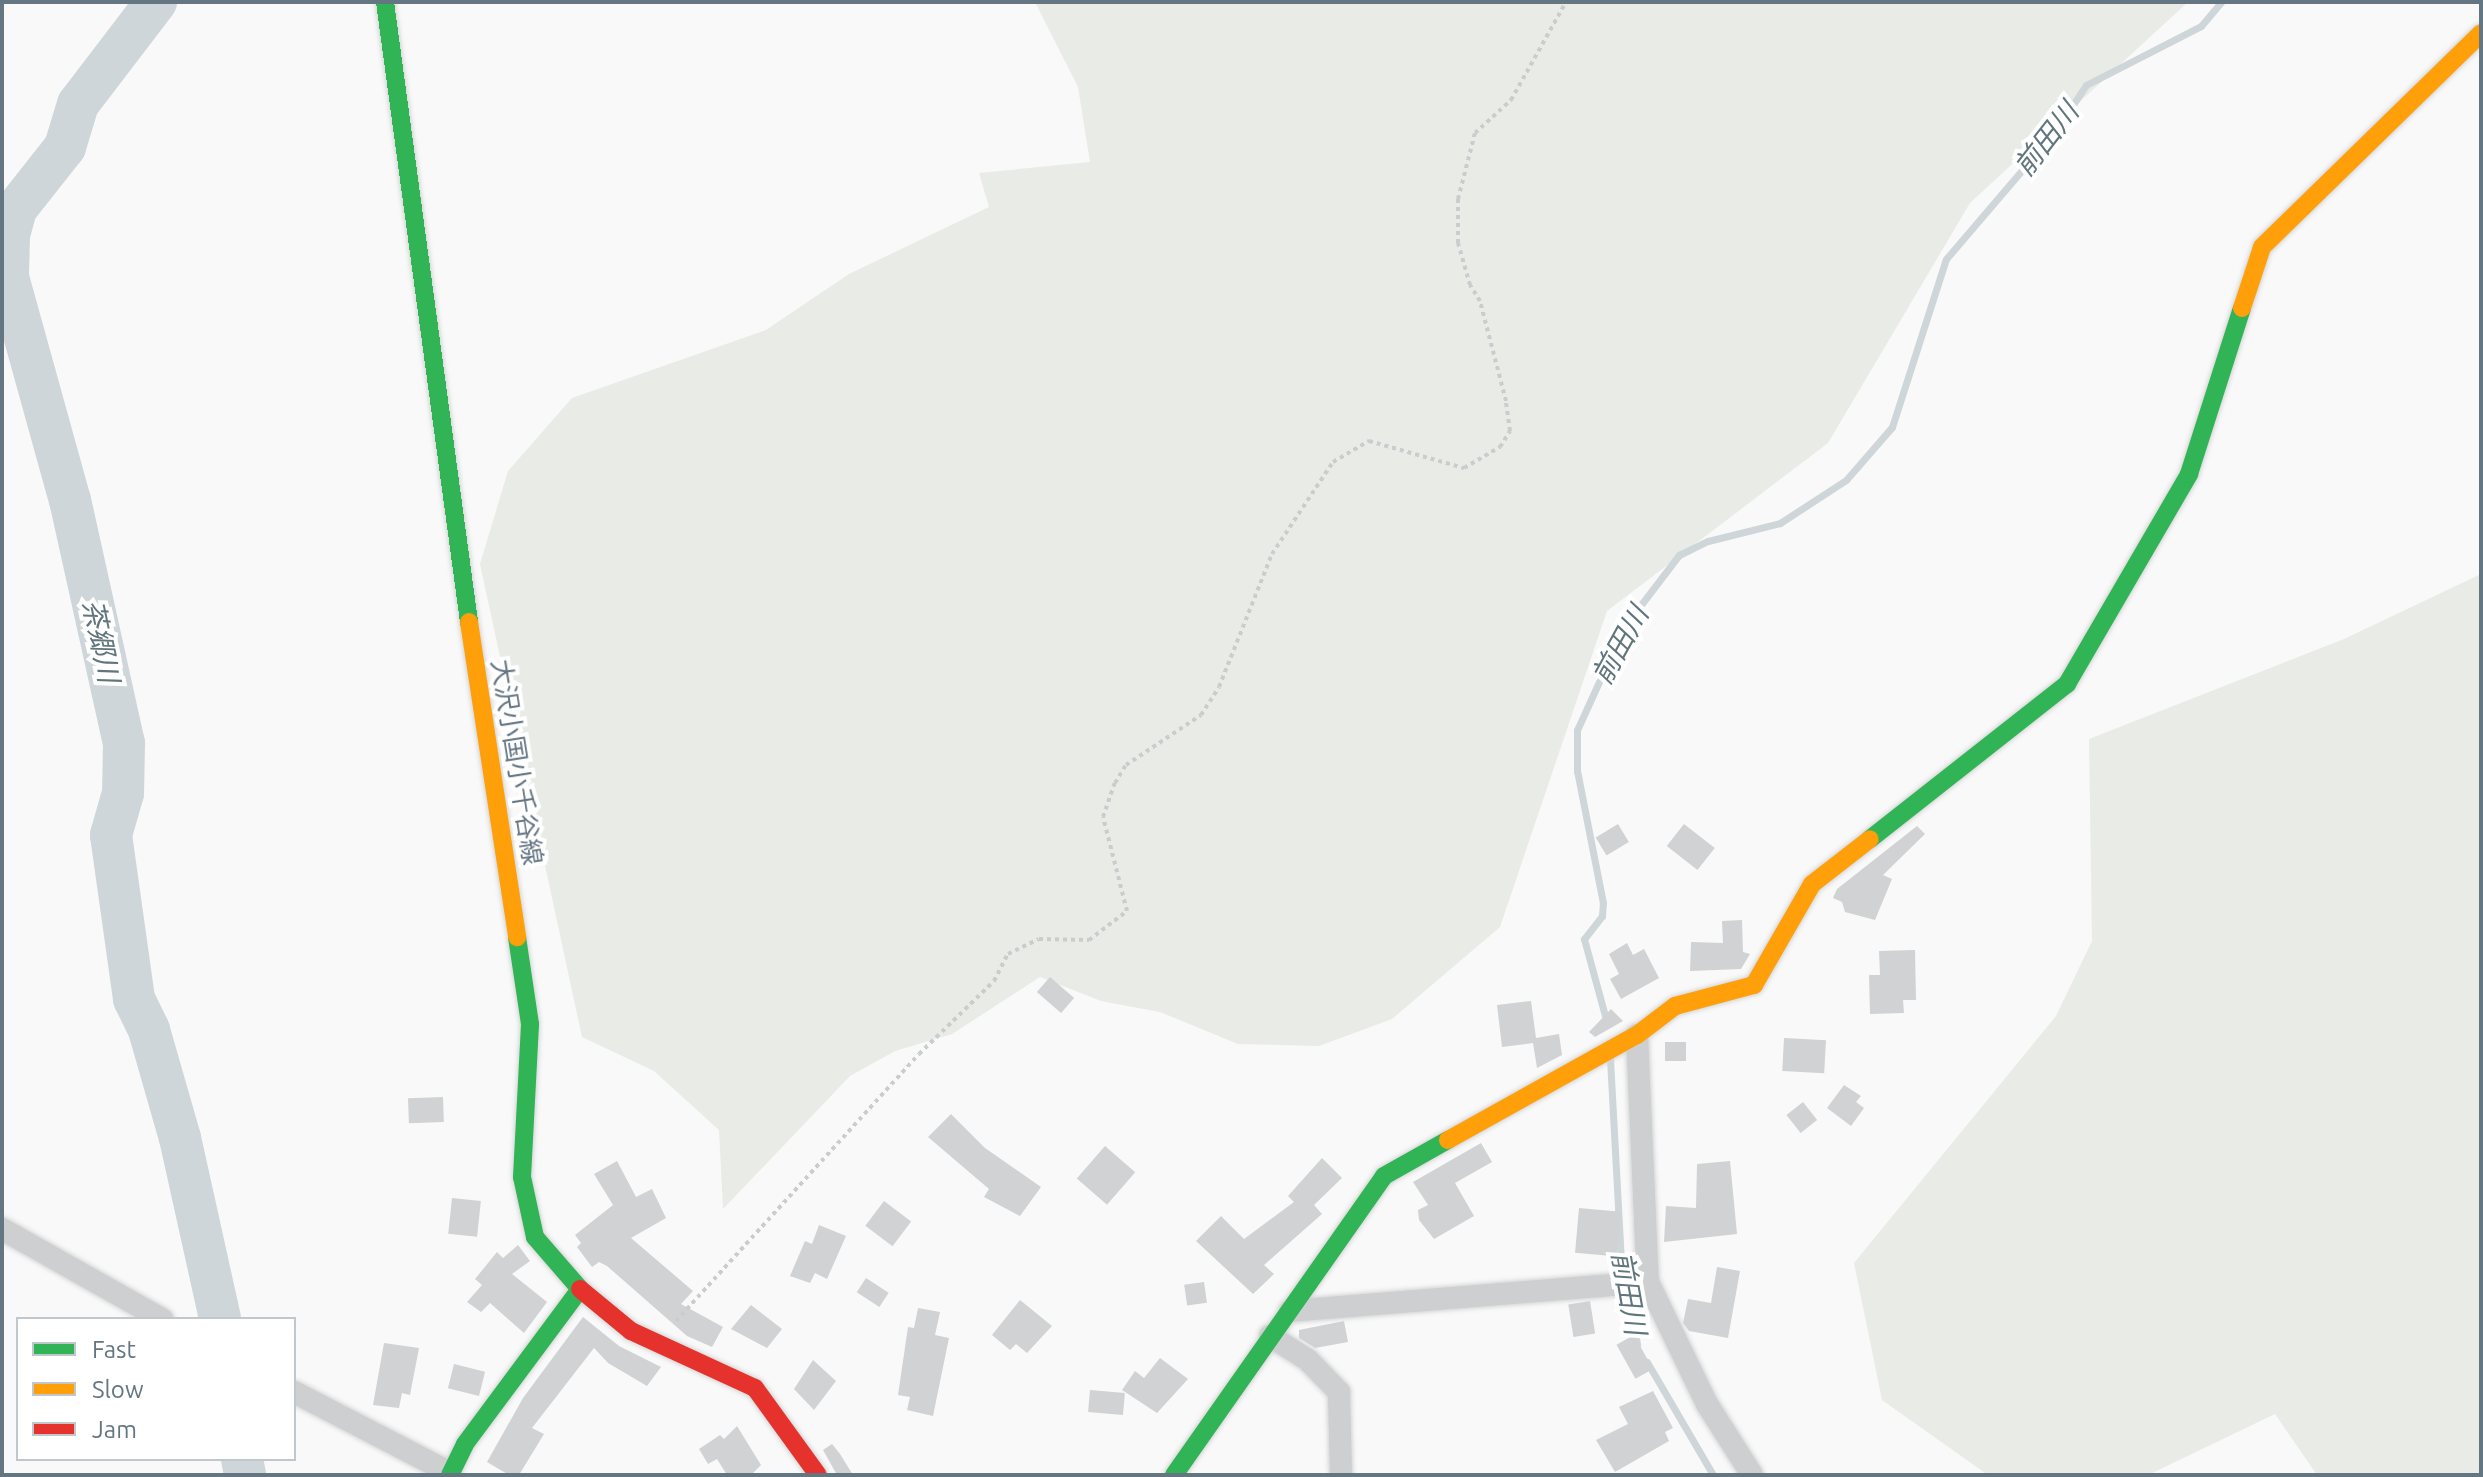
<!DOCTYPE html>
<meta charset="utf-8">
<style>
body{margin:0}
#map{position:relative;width:2483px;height:1477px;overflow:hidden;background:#f9f9f9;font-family:Ubuntu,"Noto Sans JP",sans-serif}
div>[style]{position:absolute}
.green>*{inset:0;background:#e8ebe6}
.stream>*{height:7px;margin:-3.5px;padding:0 3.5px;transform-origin:3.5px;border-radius:3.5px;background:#ced6d9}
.river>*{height:42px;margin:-21px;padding:0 21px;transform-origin:21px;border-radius:21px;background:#ced6d9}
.building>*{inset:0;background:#d0d2d3;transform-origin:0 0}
.path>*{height:4px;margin-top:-2px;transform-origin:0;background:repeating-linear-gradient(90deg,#cbcccd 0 4px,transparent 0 8px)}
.roads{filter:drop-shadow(0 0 2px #d5d6d7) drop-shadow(0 0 2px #d5d6d7)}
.street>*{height:22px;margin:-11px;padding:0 11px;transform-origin:11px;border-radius:11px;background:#cecfd0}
.fast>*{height:18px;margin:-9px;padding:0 9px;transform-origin:9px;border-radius:9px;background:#30b455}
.slow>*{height:18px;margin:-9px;padding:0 9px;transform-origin:9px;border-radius:9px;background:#ff9f0a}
.jam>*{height:18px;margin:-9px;padding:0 9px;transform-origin:9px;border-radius:9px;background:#e5322d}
span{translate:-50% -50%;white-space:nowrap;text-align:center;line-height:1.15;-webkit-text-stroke:8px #fff;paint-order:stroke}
.street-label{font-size:26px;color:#657683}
.water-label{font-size:28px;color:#60757c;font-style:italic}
.frame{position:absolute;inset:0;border:4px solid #657683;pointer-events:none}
.legend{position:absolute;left:16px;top:1317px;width:280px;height:144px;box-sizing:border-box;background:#fff;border:2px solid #c1c8cd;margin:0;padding:10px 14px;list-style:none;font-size:24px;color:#657683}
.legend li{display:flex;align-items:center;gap:16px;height:40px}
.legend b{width:40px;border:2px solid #c1c8cd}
</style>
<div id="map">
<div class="green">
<i style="clip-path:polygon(1035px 2px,2188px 2px,1970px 203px,1828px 443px,1607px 611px,1500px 927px,1392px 1019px,1319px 1046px,1238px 1044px,1160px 1012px,1101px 1001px,1040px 977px,952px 1034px,895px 1051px,850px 1076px,723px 1209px,719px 1130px,654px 1071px,582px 1037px,480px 564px,508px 471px,572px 398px,766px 330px,849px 274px,989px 207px,979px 173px,1090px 162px,1078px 87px)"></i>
<i style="clip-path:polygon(2481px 574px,2481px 1475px,2317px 1475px,2275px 1414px,2148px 1475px,1988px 1475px,1882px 1400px,1854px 1263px,2056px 1016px,2092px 941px,2089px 739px,2344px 639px)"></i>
</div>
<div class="stream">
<i style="left:1607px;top:1023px;width:87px;rotate:-105.3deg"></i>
<i style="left:1584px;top:939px;width:29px;rotate:-52deg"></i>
<i style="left:1602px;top:916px;width:13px;rotate:-86deg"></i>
<i style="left:1603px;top:903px;width:135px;rotate:-101.1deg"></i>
<i style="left:1577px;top:771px;width:41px;rotate:-90deg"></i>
<i style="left:1577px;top:730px;width:113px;rotate:-65.5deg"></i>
<i style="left:1624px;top:627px;width:91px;rotate:-52.6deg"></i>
<i style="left:1679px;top:555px;width:32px;rotate:-26deg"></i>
<i style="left:1708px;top:541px;width:74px;rotate:-14deg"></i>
<i style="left:1780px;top:523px;width:79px;rotate:-33.1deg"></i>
<i style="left:1846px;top:480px;width:70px;rotate:-49deg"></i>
<i style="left:1892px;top:427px;width:176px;rotate:-72.2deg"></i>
<i style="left:1946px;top:259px;width:170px;rotate:-49.5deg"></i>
<i style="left:2056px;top:130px;width:54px;rotate:-56.3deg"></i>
<i style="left:2086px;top:85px;width:129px;rotate:-27.2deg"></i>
<i style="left:2201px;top:26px;width:31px;rotate:-50deg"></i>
<i style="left:1610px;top:1059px;width:201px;rotate:86.9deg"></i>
<i style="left:1621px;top:1260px;width:86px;rotate:79.2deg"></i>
<i style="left:1647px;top:1362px;width:131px;rotate:59.7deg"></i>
</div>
<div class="river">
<i style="left:156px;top:2px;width:128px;rotate:127.4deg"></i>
<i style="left:78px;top:104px;width:45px;rotate:106.8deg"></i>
<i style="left:65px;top:147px;width:79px;rotate:128.3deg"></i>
<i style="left:16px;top:209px;width:27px;rotate:105deg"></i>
<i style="left:9px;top:235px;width:42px;rotate:91.4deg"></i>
<i style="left:8px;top:277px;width:231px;rotate:74.5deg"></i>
<i style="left:70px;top:500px;width:249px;rotate:77.5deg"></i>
<i style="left:124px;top:743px;width:50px;rotate:91.1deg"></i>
<i style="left:123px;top:793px;width:44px;rotate:105.9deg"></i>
<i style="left:111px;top:835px;width:166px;rotate:82deg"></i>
<i style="left:134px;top:999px;width:34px;rotate:64deg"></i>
<i style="left:149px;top:1030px;width:112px;rotate:74deg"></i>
<i style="left:180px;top:1138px;width:185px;rotate:77.5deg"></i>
<i style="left:242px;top:1459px;width:16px;rotate:79deg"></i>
</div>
<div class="building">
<i style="left:1618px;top:824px;width:21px;height:26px;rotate:59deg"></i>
<i style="left:1684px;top:824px;width:39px;height:28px;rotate:38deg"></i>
<i style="clip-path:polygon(1917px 826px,1925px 834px,1883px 875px,1892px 879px,1875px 920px,1845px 912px,1842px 902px,1833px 898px,1837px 889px)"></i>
<i style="clip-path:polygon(1742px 920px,1743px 952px,1750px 954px,1741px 969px,1690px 971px,1691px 942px,1723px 943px,1722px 921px)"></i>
<i style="clip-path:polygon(1627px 943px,1633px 955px,1644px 949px,1659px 978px,1621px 999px,1610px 979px,1619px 974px,1609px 954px)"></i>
<i style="clip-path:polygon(1915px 950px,1916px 1000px,1903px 1000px,1904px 1013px,1870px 1014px,1869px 975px,1880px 975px,1879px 951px)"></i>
<i style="left:1050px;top:977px;width:32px;height:20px;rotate:41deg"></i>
<i style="clip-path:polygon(1531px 1001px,1536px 1038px,1559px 1034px,1562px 1055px,1537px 1068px,1533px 1043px,1502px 1047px,1497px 1005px)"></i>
<i style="clip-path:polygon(1611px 1009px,1623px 1021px,1595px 1037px,1589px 1032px)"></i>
<i style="left:1784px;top:1038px;width:42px;height:33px;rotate:3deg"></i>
<i style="left:1665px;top:1042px;width:21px;height:19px"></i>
<i style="clip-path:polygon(1844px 1085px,1861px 1096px,1856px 1102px,1864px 1108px,1851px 1126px,1827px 1108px)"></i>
<i style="left:443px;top:1097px;width:25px;height:35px;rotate:88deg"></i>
<i style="left:1803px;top:1102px;width:23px;height:21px;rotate:52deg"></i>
<i style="clip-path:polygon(951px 1114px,985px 1148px,1041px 1187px,1020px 1216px,984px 1197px,989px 1189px,928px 1137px)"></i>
<i style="clip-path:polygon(1481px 1143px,1492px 1162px,1455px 1183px,1474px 1216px,1434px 1239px,1419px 1220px,1418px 1210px,1428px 1205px,1413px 1182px)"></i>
<i style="left:1105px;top:1146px;width:40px;height:43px;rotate:41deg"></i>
<i style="clip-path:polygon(1322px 1158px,1342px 1178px,1314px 1205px,1322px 1214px,1264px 1265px,1274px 1274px,1253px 1294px,1196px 1241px,1221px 1216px,1244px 1239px,1294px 1202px,1288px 1196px)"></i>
<i style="clip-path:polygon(617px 1161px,636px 1197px,652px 1189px,666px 1218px,631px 1238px,693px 1291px,681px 1304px,723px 1327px,712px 1347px,687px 1336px,607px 1266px,599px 1262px,592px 1267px,577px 1247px,581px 1243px,575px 1235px,613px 1205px,594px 1174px)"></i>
<i style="clip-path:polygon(1730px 1161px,1737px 1234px,1664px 1242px,1666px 1206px,1696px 1208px,1697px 1164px)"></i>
<i style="left:452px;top:1198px;width:29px;height:36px;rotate:6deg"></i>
<i style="left:884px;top:1201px;width:34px;height:31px;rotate:37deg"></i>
<i style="left:1579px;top:1208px;width:42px;height:45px;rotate:5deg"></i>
<i style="clip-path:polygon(819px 1225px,846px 1236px,827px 1279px,815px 1273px,810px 1283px,790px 1276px,805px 1241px,812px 1244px)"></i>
<i style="clip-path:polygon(518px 1245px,530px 1261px,512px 1274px,547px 1302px,524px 1333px,490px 1303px,481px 1312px,467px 1302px,482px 1285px,475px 1279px,497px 1252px,503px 1258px)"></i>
<i style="clip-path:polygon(1717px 1267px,1740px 1271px,1728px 1338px,1689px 1331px,1683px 1323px,1688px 1299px,1711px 1303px)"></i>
<i style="left:866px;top:1278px;width:27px;height:17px;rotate:33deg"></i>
<i style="left:1204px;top:1282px;width:21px;height:20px;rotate:82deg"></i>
<i style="clip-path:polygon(1020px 1300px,1052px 1326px,1027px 1353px,1016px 1344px,1010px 1350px,992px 1335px)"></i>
<i style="left:1590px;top:1301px;width:33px;height:22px;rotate:81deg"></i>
<i style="clip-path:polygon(751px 1305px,782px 1329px,767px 1348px,731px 1329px)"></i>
<i style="clip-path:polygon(918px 1308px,940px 1312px,935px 1335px,949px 1338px,933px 1416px,907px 1410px,910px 1397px,898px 1395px,908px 1327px,914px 1328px)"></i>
<i style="clip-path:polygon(583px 1317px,619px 1346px,661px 1367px,647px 1386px,608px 1363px,594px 1348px,532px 1428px,544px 1434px,519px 1475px,509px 1475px,487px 1462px,523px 1398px)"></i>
<i style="clip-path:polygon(1344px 1321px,1348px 1342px,1315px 1348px,1299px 1338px,1299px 1330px)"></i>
<i style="left:1634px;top:1335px;width:39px;height:20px;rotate:61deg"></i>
<i style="clip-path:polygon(384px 1343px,419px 1348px,410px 1395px,402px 1393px,399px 1408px,373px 1405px)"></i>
<i style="clip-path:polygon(1160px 1358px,1188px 1379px,1157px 1413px,1122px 1390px,1135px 1371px,1144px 1378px)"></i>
<i style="clip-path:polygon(813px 1360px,836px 1381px,814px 1410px,794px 1389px)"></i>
<i style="left:454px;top:1364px;width:32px;height:25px;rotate:14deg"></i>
<i style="left:1090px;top:1390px;width:35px;height:22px;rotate:5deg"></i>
<i style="clip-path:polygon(1653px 1391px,1673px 1428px,1665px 1432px,1669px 1441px,1615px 1472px,1596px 1440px,1628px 1424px,1619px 1407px)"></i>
<i style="clip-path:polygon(737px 1426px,761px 1465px,751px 1475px,727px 1475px,717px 1459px,708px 1464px,699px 1449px,720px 1435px,724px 1439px)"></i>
<i style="clip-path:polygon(832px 1444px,840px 1454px,853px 1475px,837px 1475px,823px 1450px)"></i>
</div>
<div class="path">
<i style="left:676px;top:1321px;width:361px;rotate:-47.7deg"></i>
<i style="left:919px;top:1054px;width:105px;rotate:-44.2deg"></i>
<i style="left:994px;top:981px;width:30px;rotate:-63deg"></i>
<i style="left:1008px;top:954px;width:34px;rotate:-26deg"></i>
<i style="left:1039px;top:939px;width:50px;rotate:1.1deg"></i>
<i style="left:1089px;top:940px;width:48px;rotate:-37.3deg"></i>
<i style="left:1127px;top:911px;width:97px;rotate:-104.3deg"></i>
<i style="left:1103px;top:817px;width:36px;rotate:-71deg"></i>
<i style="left:1115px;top:783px;width:21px;rotate:-59deg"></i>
<i style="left:1126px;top:765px;width:90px;rotate:-33.7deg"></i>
<i style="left:1201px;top:715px;width:33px;rotate:-57deg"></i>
<i style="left:1219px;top:687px;width:143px;rotate:-68.3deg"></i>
<i style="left:1272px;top:554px;width:110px;rotate:-56.5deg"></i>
<i style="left:1333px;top:462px;width:42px;rotate:-30.3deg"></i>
<i style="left:1369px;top:441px;width:99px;rotate:15.9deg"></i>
<i style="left:1464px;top:468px;width:42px;rotate:-30.3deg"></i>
<i style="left:1500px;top:447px;width:19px;rotate:-58deg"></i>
<i style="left:1510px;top:431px;width:30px;rotate:-98deg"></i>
<i style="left:1506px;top:401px;width:103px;rotate:-104.6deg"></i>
<i style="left:1480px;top:301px;width:19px;rotate:-122deg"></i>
<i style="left:1470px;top:285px;width:44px;rotate:-105.9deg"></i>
<i style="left:1458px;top:243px;width:44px;rotate:-90deg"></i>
<i style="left:1458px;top:199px;width:68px;rotate:-75.6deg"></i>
<i style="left:1475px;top:133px;width:49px;rotate:-42.5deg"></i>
<i style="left:1511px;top:100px;width:112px;rotate:-60.7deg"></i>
</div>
<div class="roads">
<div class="street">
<i style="left:1637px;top:1035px;width:247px;rotate:87.5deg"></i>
<i style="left:1648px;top:1282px;width:136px;rotate:64.2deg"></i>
<i style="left:1707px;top:1404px;width:84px;rotate:57.6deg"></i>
<i style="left:2px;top:1229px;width:184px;rotate:29.4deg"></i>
<i style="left:1290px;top:1311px;width:359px;rotate:-4.6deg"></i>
<i style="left:1270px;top:1336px;width:45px;rotate:32.3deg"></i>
<i style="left:1308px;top:1360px;width:45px;rotate:45.9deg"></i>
<i style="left:1339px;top:1392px;width:83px;rotate:88.6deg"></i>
<i style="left:294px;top:1392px;width:176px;rotate:27.4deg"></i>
</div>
<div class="fast">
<i style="left:385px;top:2px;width:626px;rotate:82.28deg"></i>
<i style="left:1870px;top:839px;width:251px;rotate:-38.2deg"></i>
<i style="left:2067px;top:684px;width:243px;rotate:-59.8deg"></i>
<i style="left:2189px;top:474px;width:174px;rotate:-72.3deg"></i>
<i style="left:450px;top:1475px;width:34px;rotate:-64deg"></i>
<i style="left:465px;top:1444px;width:193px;rotate:-53.4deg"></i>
<i style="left:580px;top:1289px;width:69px;rotate:-130.9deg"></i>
<i style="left:535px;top:1237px;width:61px;rotate:-102.2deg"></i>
<i style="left:522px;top:1177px;width:153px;rotate:-87deg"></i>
<i style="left:530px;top:1024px;width:88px;rotate:-98.5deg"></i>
<i style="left:1174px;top:1475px;width:365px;rotate:-54.9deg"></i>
<i style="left:1384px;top:1176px;width:73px;rotate:-29.4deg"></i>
</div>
<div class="slow">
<i style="left:2242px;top:308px;width:64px;rotate:-71.8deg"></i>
<i style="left:2262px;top:247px;width:306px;rotate:-44.3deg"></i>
<i style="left:469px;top:622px;width:319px;rotate:81.3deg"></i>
<i style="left:1448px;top:1140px;width:216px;rotate:-29.1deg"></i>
<i style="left:1637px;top:1035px;width:48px;rotate:-37.3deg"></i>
<i style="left:1675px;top:1006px;width:82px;rotate:-14.9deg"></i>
<i style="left:1754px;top:985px;width:116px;rotate:-60.1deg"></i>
<i style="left:1812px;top:884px;width:73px;rotate:-37.8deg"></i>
</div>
<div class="jam">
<i style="left:580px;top:1289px;width:66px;rotate:39.5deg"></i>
<i style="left:631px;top:1331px;width:136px;rotate:24.7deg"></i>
<i style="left:755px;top:1388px;width:107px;rotate:54.1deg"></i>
</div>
</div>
<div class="street-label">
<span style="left:517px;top:762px;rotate:81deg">大沢小国小千谷線</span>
</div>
<div class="water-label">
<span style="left:2046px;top:139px;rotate:-52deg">前田川</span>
<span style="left:101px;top:641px;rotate:78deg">茶郷川</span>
<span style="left:1620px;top:645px;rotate:-61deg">前田川</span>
<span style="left:1629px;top:1293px;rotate:80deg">前田川</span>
</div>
<div class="frame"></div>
<ul class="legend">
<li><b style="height:10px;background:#30b455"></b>Fast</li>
<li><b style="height:10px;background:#ff9f0a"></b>Slow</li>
<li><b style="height:10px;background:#e5322d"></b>Jam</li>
</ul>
</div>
